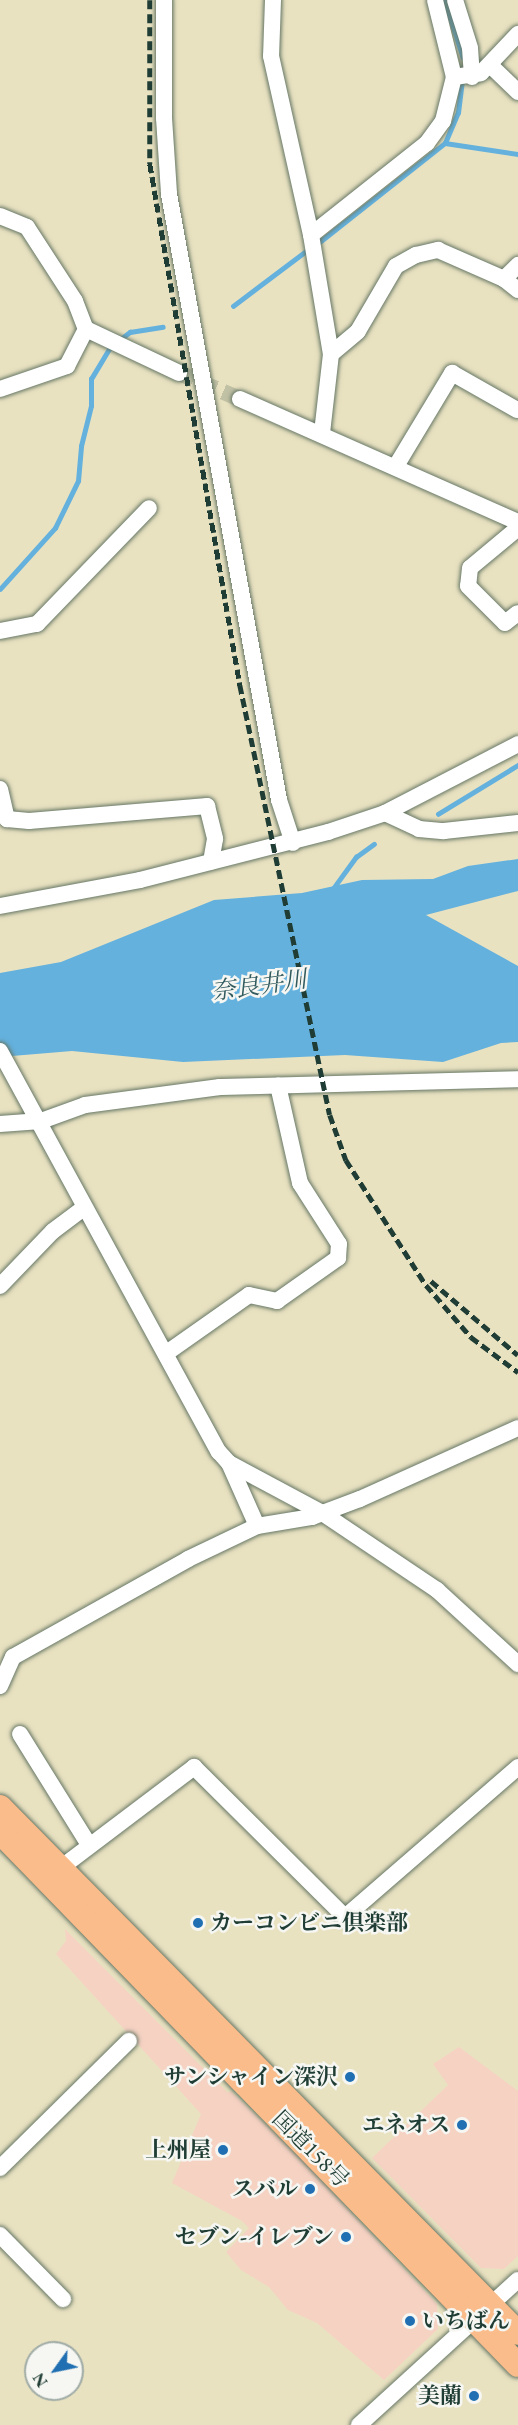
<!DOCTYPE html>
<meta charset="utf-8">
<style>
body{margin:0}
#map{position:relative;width:518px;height:2425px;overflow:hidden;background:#e9e2c1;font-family:"EB Garamond","Noto Serif JP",serif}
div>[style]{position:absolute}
.built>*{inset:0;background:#f6d2c3}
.water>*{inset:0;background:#64b1de}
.stream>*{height:4.5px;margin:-2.25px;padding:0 2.25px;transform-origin:2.25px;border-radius:2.25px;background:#64b1de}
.minor-tunnel>*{height:16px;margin-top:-8px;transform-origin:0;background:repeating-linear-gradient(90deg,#c1c1a5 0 16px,transparent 0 24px)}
.roads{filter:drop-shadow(0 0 2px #667765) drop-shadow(0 0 2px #667765)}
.minor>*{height:16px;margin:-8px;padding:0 8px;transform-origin:8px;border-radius:8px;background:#fff}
.highway>*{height:24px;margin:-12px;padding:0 12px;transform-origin:12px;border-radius:12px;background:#fabc8b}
.rail>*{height:4.5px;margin-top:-2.25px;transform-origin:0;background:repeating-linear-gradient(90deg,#1f3d34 0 9px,transparent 0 13.5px)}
.dots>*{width:16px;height:16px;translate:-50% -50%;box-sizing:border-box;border:3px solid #f6f6f2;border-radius:50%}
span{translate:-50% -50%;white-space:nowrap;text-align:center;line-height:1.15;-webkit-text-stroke:5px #f6f6f2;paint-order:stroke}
.poi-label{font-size:22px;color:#1f3d34;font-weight:700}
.left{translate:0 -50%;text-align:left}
.right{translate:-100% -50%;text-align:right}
.street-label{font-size:22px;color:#1f3d34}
.water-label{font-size:24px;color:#305a5e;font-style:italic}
.north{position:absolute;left:24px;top:2341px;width:60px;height:60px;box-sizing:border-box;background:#f6f6f2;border:2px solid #a0aca6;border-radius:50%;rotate:237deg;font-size:16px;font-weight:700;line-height:24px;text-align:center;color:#1f3d34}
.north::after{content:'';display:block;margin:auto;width:21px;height:27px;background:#1f6fb2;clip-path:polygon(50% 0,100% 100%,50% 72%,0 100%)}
</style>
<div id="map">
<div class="built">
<i style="clip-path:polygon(65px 1929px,228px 2093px,231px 2091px,302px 2160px,437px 2304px,438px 2329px,384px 2380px,317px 2323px,288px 2310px,269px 2287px,241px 2270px,226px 2252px,249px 2228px,242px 2221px,172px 2183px,201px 2114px,56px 1954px,66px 1941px)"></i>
<i style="clip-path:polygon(459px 2047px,518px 2091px,518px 2256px,504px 2269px,481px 2268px,372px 2158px,448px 2085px,433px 2064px)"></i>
</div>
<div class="water">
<i style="clip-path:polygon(518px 859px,518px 891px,426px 915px,518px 966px,518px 1042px,501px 1043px,443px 1062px,345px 1055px,183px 1062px,72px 1051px,0 1057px,0 973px,61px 962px,214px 900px,302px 893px,362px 880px,433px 879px,468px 866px)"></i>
</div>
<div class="stream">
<i style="left:445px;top:0;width:60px;rotate:72.5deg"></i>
<i style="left:445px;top:143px;width:74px;rotate:8.6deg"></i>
<i style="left:317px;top:244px;width:163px;rotate:-38.3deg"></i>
<i style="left:445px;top:143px;width:33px;rotate:-67deg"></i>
<i style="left:458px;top:113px;width:33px;rotate:-83deg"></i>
<i style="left:233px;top:306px;width:96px;rotate:-37deg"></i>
<i style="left:118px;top:341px;width:15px;rotate:-37deg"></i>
<i style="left:130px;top:332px;width:33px;rotate:-9deg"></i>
<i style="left:0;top:589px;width:82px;rotate:-48deg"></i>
<i style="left:55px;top:528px;width:52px;rotate:-63.9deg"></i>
<i style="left:78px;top:481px;width:35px;rotate:-85deg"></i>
<i style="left:81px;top:446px;width:41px;rotate:-76deg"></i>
<i style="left:91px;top:406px;width:27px;rotate:-90deg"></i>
<i style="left:91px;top:379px;width:39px;rotate:-59deg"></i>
<i style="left:438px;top:814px;width:94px;rotate:-31.5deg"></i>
<i style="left:332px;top:890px;width:41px;rotate:-54deg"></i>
<i style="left:356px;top:857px;width:22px;rotate:-36deg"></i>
</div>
<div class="minor-tunnel">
<i style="left:179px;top:373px;width:66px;rotate:23.1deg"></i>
</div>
<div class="roads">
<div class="minor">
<i style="left:164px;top:0;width:118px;rotate:90deg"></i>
<i style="left:164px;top:118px;width:76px;rotate:86.2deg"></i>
<i style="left:169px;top:194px;width:616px;rotate:79.71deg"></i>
<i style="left:279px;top:800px;width:45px;rotate:72deg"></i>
<i style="left:273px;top:0;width:56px;rotate:92deg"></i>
<i style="left:271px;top:56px;width:183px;rotate:77.4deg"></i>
<i style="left:311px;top:235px;width:121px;rotate:80.5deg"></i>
<i style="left:331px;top:354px;width:80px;rotate:96.5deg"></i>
<i style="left:455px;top:0;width:50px;rotate:72.6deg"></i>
<i style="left:470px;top:48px;width:29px;rotate:86deg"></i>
<i style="left:490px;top:65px;width:39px;rotate:44deg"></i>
<i style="left:454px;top:77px;width:27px;rotate:-8deg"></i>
<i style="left:481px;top:73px;width:54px;rotate:-46.5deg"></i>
<i style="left:0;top:216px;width:29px;rotate:22deg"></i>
<i style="left:27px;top:227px;width:88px;rotate:57deg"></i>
<i style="left:75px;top:301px;width:30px;rotate:69deg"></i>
<i style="left:86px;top:329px;width:103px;rotate:25.3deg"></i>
<i style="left:311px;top:235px;width:148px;rotate:-38.4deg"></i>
<i style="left:427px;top:143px;width:27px;rotate:-54deg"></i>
<i style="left:443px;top:121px;width:45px;rotate:-76deg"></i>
<i style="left:454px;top:77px;width:79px;rotate:-103.9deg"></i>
<i style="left:504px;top:279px;width:20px;rotate:-45deg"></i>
<i style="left:331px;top:354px;width:35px;rotate:-40deg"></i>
<i style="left:358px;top:331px;width:75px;rotate:-59.7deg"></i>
<i style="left:396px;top:266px;width:23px;rotate:-29deg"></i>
<i style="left:416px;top:255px;width:23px;rotate:-13deg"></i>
<i style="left:438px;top:250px;width:72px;rotate:23.7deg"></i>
<i style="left:504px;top:279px;width:18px;rotate:38deg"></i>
<i style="left:0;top:389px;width:71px;rotate:-18.9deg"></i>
<i style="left:67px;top:366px;width:42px;rotate:-62.8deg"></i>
<i style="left:240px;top:399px;width:304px;rotate:23.9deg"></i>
<i style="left:396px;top:466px;width:109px;rotate:-58.9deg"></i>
<i style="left:452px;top:373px;width:75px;rotate:29.6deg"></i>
<i style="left:518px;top:528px;width:62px;rotate:140.2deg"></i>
<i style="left:470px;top:568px;width:18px;rotate:96deg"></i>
<i style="left:468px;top:586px;width:52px;rotate:45deg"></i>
<i style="left:505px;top:623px;width:16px;rotate:-38deg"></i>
<i style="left:0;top:631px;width:38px;rotate:-11deg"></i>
<i style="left:37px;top:624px;width:161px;rotate:-46deg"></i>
<i style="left:0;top:789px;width:31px;rotate:77deg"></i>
<i style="left:7px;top:819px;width:22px;rotate:5deg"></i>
<i style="left:29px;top:821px;width:179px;rotate:-4.8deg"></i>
<i style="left:207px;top:806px;width:34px;rotate:76deg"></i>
<i style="left:215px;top:839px;width:23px;rotate:100deg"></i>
<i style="left:385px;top:813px;width:38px;rotate:25deg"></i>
<i style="left:419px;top:829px;width:25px;rotate:5deg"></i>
<i style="left:444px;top:831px;width:74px;rotate:-6.2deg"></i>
<i style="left:0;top:906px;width:142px;rotate:-10.5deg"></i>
<i style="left:140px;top:880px;width:194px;rotate:-14.3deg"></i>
<i style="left:328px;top:832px;width:60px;rotate:-18.4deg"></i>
<i style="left:385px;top:813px;width:150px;rotate:-27.4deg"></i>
<i style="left:0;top:1051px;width:457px;rotate:61.4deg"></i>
<i style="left:219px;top:1452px;width:15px;rotate:48deg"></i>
<i style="left:229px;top:1463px;width:108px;rotate:28.2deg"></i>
<i style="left:324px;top:1514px;width:136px;rotate:33.9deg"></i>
<i style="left:437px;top:1590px;width:110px;rotate:42.4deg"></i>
<i style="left:0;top:1124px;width:41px;rotate:-4.2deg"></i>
<i style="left:41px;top:1121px;width:47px;rotate:-20deg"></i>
<i style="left:85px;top:1105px;width:136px;rotate:-7.6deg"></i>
<i style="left:220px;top:1087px;width:298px;rotate:-1.5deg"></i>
<i style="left:0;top:1286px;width:76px;rotate:-46.1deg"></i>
<i style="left:53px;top:1231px;width:39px;rotate:-37deg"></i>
<i style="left:168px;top:1352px;width:99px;rotate:-35.1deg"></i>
<i style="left:249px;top:1295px;width:29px;rotate:12deg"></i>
<i style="left:277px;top:1301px;width:75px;rotate:-35.2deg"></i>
<i style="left:338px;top:1258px;width:14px;rotate:-86deg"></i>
<i style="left:339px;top:1244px;width:72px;rotate:-122.6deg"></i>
<i style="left:300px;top:1183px;width:100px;rotate:-102.7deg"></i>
<i style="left:229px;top:1463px;width:69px;rotate:66deg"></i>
<i style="left:0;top:1686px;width:32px;rotate:-66deg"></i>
<i style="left:13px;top:1657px;width:201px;rotate:-29.2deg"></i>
<i style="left:188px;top:1559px;width:76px;rotate:-25.6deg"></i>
<i style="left:257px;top:1526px;width:56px;rotate:-9.3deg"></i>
<i style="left:312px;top:1517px;width:51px;rotate:-20.6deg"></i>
<i style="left:360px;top:1499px;width:173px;rotate:-24.2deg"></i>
<i style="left:20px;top:1734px;width:131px;rotate:58.1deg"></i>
<i style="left:58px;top:1870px;width:171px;rotate:-37.1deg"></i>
<i style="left:194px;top:1767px;width:213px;rotate:44.8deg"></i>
<i style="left:345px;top:1917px;width:229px;rotate:-40.9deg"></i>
<i style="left:0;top:2168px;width:181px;rotate:-44.6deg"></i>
<i style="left:0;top:2235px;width:90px;rotate:45.5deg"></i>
<i style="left:359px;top:2425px;width:215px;rotate:-42.4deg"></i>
</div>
<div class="highway">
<i style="left:0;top:1807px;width:738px;rotate:45.44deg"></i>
<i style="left:0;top:1832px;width:743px;rotate:45.82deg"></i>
</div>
</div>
<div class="rail">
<i style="left:150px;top:0;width:164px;rotate:90deg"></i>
<i style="left:150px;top:164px;width:529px;rotate:80.2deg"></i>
<i style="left:240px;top:685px;width:439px;rotate:78.2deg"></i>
<i style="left:330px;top:1115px;width:48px;rotate:70.4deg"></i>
<i style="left:346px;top:1160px;width:148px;rotate:57.4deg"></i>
<i style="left:426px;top:1285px;width:69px;rotate:49.1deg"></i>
<i style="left:471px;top:1337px;width:59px;rotate:36.7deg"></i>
<i style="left:431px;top:1281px;width:114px;rotate:40.4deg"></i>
</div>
<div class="dots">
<i style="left:198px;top:1923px;background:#1f6fb2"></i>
<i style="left:350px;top:2077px;background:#1f6fb2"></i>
<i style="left:462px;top:2125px;background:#1f6fb2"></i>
<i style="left:223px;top:2150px;background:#1f6fb2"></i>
<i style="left:310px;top:2189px;background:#1f6fb2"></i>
<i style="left:346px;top:2237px;background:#1f6fb2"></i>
<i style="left:410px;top:2321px;background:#1f6fb2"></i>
<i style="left:474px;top:2396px;background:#1f6fb2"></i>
</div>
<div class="poi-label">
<span class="left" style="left:210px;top:1923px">カーコンビニ倶楽部</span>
<span class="right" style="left:338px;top:2077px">サンシャイン深沢</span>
<span class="right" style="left:450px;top:2125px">エネオス</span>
<span class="right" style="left:211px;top:2150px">上州屋</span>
<span class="right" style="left:298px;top:2189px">スバル</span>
<span class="right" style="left:334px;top:2237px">セブン-イレブン</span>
<span class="left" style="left:422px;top:2321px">いちばん</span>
<span class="right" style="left:462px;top:2396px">美蘭</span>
</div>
<div class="street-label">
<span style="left:311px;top:2149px;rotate:45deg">国道158号</span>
</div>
<div class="water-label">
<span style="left:259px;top:985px;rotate:-8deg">奈良井川</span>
</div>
<div class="north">N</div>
</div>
